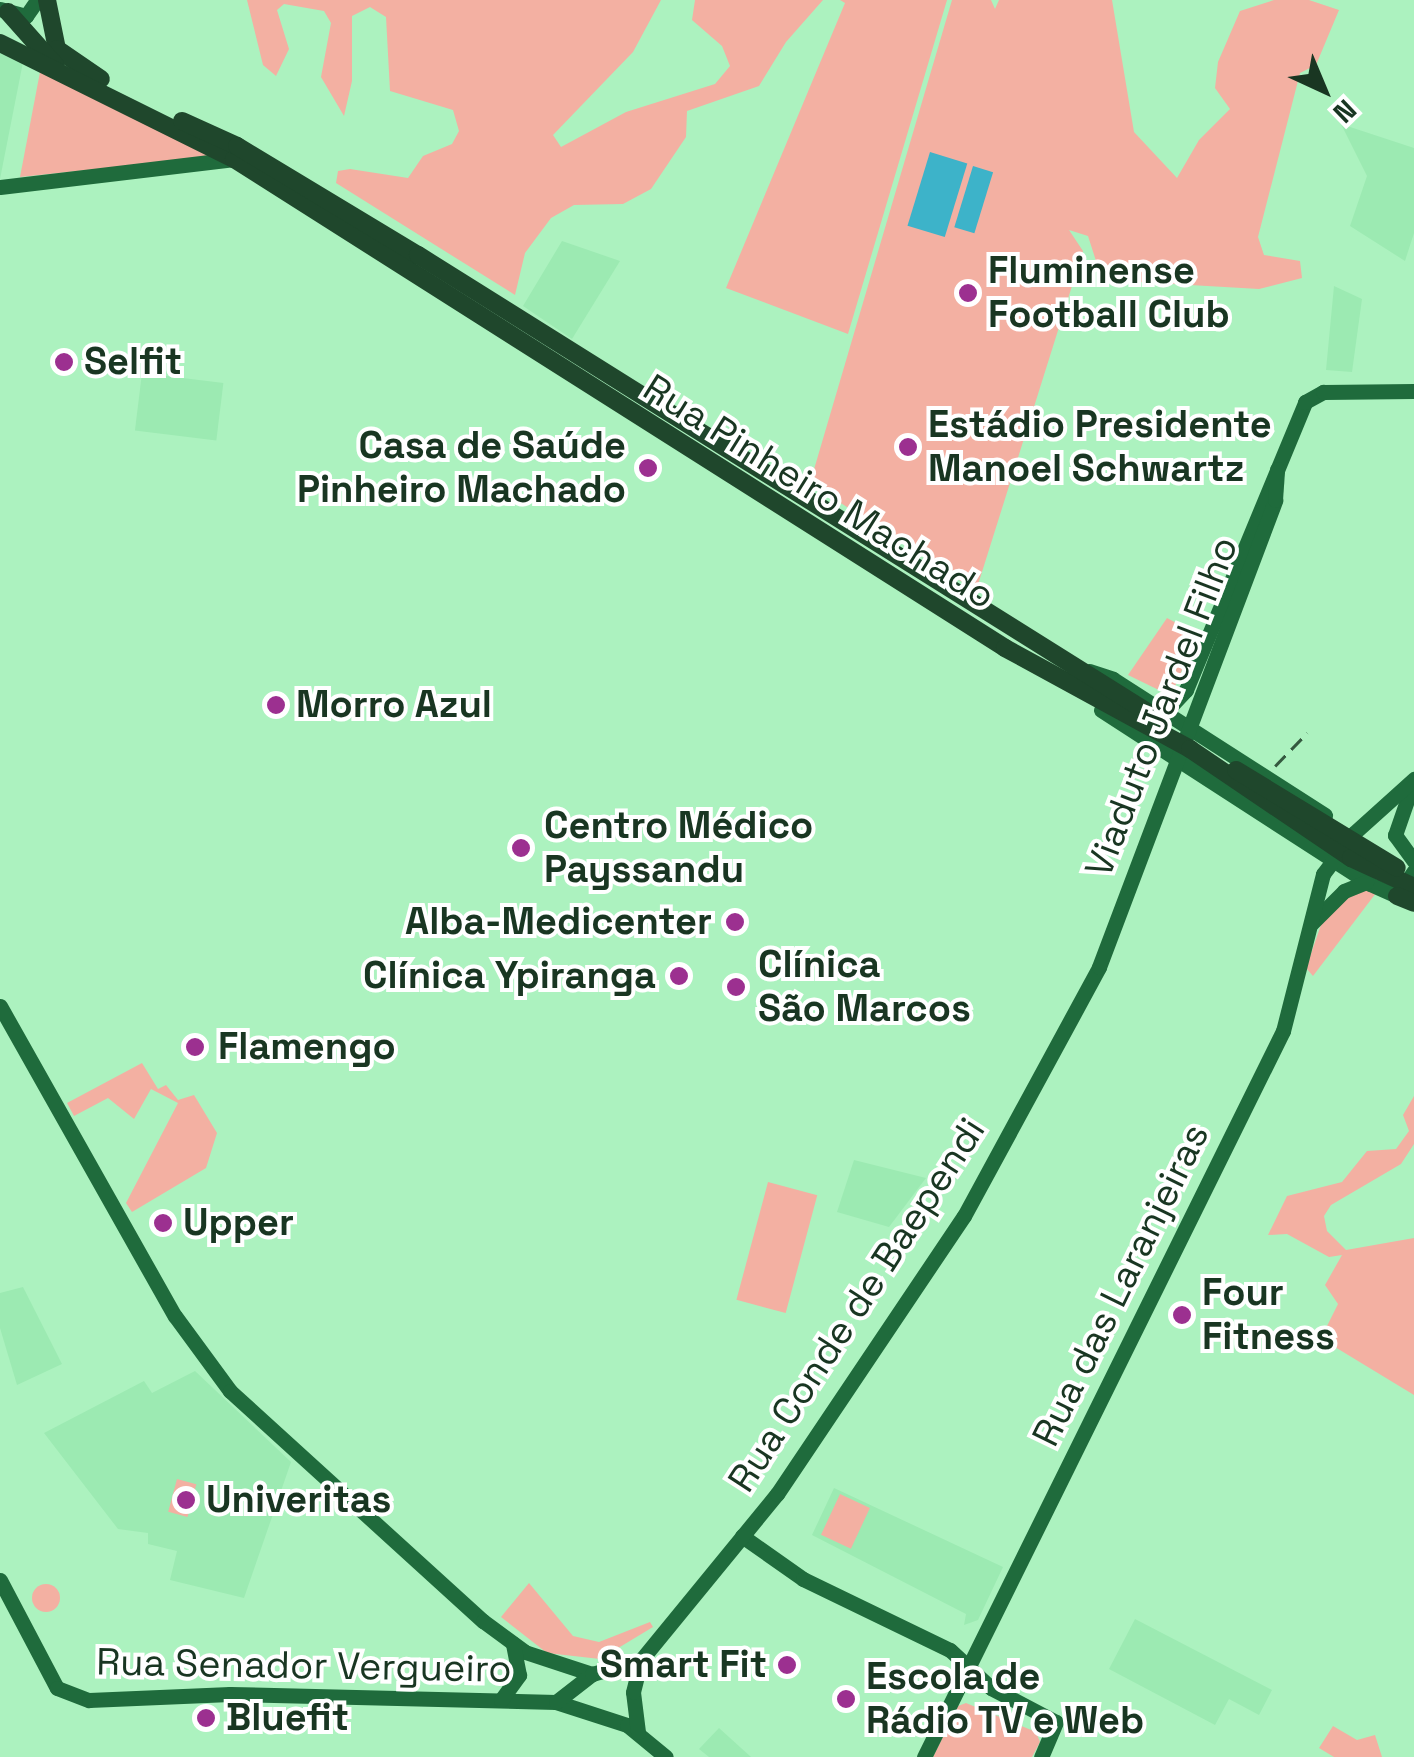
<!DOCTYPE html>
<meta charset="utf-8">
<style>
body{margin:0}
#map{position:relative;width:1414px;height:1757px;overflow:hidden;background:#acf2bf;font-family:"Space Grotesk",sans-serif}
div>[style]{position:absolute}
.built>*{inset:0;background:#9ceab2;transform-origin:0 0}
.green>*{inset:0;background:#f3b0a2;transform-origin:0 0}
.round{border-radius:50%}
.water>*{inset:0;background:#3db3c9;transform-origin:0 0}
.secondary>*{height:15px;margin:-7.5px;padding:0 7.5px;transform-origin:7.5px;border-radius:7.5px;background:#1f6b3c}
.primary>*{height:18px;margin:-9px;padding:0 9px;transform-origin:9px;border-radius:9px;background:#1f472c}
.rail>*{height:2.5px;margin-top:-1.25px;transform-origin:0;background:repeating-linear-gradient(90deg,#34593f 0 15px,transparent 0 23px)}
.dots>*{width:28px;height:28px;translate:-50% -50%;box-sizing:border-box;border:5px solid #fff;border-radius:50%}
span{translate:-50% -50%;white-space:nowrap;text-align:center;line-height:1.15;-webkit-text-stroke:8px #fff;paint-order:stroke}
.poi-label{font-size:38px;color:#193622;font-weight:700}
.left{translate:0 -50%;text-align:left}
.right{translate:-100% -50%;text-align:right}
.street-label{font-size:38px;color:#193622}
.north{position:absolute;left:1274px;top:40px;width:100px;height:100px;-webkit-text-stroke:8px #fff;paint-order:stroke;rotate:136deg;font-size:28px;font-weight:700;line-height:40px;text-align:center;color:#193622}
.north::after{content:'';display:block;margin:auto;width:35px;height:45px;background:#193622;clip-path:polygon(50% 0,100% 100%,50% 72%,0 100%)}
</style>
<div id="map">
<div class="built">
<i style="clip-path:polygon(0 49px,23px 62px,0 179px)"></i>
<i style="clip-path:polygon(1341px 124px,1414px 148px,1414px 233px,1405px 261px,1350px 226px,1367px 176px)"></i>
<i style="clip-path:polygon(562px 241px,620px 261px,572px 339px,523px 306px)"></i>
<i style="clip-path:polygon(1334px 286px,1362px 299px,1352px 372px,1326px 370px)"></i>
<i style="left:142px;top:373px;width:82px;height:58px;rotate:7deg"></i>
<i style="clip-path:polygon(854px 1160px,926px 1178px,889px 1227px,837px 1212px)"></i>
<i style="clip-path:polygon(23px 1287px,62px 1364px,17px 1385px,0 1328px,0 1293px)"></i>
<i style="clip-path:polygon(195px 1371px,291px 1462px,244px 1598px,170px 1580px,177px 1551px,148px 1544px,148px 1533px,118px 1529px,44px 1433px,144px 1381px,152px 1393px)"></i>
<i style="clip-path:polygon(834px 1488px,1003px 1567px,978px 1620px,964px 1625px,966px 1614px,812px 1535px)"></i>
<i style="clip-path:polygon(1135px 1619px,1272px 1690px,1259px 1715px,1229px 1699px,1215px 1725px,1109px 1669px)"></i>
<i style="clip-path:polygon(719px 1728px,751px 1757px,709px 1757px,699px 1749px)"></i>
</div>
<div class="green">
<i style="clip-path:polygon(247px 0,661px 0,633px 52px,553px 135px,561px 147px,626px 112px,715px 84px,730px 66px,722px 46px,692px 20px,695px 0,823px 0,786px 42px,759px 86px,687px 111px,686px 137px,651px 189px,623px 204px,574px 205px,551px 218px,525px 253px,515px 295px,336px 183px,338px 171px,350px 169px,408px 178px,423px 156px,452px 144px,459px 131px,453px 110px,390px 91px,386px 17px,370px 7px,352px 16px,352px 81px,344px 116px,321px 77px,331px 23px,324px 11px,284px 4px,277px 10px,289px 49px,276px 76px,263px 65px)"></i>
<i style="clip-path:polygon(840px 0,947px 0,848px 334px,726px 288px,845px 3px)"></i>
<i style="clip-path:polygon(952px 0,991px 0,995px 9px,999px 0,1112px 0,1134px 132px,1177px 178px,1199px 140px,1230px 109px,1215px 88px,1218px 62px,1240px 11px,1274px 0,1309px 0,1339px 10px,1316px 65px,1300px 73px,1258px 237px,1264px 255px,1300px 261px,1302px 278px,1259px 289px,1121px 281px,1097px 264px,1088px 236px,1069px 230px,1083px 251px,976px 591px,810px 483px)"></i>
<i style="clip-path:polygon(40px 72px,213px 157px,20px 177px)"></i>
<i style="clip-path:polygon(1167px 618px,1197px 634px,1171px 696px,1128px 675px)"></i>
<i style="clip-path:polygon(1363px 889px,1376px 893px,1313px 976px,1306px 968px,1322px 922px,1339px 902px)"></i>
<i style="clip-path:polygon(142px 1063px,158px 1089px,166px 1085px,178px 1100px,194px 1095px,217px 1133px,206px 1168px,132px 1212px,126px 1203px,178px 1103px,151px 1089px,134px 1119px,108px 1098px,74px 1116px,67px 1103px)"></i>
<i style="clip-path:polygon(1414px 1096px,1414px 1144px,1401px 1164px,1331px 1205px,1324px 1216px,1327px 1231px,1346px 1250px,1414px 1238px,1414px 1395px,1330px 1344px,1325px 1330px,1338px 1304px,1325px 1285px,1342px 1255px,1329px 1257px,1287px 1234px,1268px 1235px,1287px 1196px,1342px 1182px,1367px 1151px,1396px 1149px,1409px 1131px,1403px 1115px)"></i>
<i style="left:768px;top:1182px;width:51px;height:122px;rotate:15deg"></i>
<i style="left:177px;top:1479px;width:20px;height:34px;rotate:15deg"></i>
<i style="left:840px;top:1494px;width:33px;height:45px;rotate:25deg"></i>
<i style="clip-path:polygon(529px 1583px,573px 1636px,599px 1642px,650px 1622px,653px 1627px,600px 1659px,547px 1653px,501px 1617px)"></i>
<i class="round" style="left:32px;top:1584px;width:28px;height:28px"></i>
<i style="clip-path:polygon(966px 1703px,1036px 1732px,1040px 1742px,1032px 1757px,933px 1757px,958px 1706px)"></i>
<i style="clip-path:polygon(1333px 1726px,1357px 1740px,1375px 1735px,1382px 1757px,1334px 1757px,1319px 1748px)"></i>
</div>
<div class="water">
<i style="left:930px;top:152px;width:39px;height:77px;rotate:17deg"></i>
<i style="left:973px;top:166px;width:21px;height:64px;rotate:17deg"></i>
</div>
<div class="secondary">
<i style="left:0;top:9px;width:27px;rotate:15deg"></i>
<i style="left:26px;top:16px;width:19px;rotate:-55deg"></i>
<i style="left:0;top:187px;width:236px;rotate:-6.8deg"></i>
<i style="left:1089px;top:671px;width:25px;rotate:18deg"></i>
<i style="left:1113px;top:679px;width:252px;rotate:32.7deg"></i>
<i style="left:1155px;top:705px;width:16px;rotate:4deg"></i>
<i style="left:1171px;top:706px;width:22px;rotate:-47deg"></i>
<i style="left:1186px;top:690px;width:312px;rotate:-67.5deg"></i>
<i style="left:1305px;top:402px;width:21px;rotate:-29deg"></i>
<i style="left:1323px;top:392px;width:91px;rotate:-0.6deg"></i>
<i style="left:1101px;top:710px;width:320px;rotate:32.9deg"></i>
<i style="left:1370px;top:884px;width:30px;rotate:24deg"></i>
<i style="left:1397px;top:896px;width:30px;rotate:-56deg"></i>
<i style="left:1412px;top:786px;width:52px;rotate:109.1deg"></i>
<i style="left:1395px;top:835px;width:32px;rotate:54deg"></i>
<i style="left:1312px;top:923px;width:45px;rotate:-45deg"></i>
<i style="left:1344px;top:891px;width:24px;rotate:-22deg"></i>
<i style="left:0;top:1006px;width:356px;rotate:60.6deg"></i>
<i style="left:175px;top:1316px;width:93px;rotate:53.7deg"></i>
<i style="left:230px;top:1391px;width:342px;rotate:42.3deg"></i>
<i style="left:483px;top:1621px;width:52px;rotate:36.4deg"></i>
<i style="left:525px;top:1652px;width:71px;rotate:18.2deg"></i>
<i style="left:742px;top:1536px;width:75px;rotate:35.2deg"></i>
<i style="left:803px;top:1579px;width:163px;rotate:25.8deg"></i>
<i style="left:950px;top:1650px;width:56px;rotate:42.8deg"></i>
<i style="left:991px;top:1688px;width:73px;rotate:27.6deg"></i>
<i style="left:1056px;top:1722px;width:38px;rotate:113deg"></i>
<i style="left:0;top:1580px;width:122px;rotate:62.2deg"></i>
<i style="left:57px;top:1688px;width:34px;rotate:21deg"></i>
<i style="left:89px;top:1700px;width:141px;rotate:-2.4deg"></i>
<i style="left:230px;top:1694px;width:326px;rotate:1.4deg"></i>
<i style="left:556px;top:1702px;width:75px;rotate:17.9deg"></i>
<i style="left:627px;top:1725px;width:50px;rotate:39.4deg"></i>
<i style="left:501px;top:1700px;width:31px;rotate:-54deg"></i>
<i style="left:519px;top:1675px;width:32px;rotate:-101deg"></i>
<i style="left:556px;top:1702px;width:46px;rotate:-37.9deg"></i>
<i style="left:592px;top:1674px;width:51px;rotate:-15.9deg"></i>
<i style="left:638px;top:1732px;width:40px;rotate:-97.1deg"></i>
<i style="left:633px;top:1692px;width:33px;rotate:-76deg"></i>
<i style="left:641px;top:1660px;width:215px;rotate:-50.7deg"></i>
<i style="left:777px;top:1494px;width:335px;rotate:-56.1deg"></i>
<i style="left:964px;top:1216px;width:283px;rotate:-61.5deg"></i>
<i style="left:1099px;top:967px;width:499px;rotate:-69.3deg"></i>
<i style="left:1275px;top:500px;width:31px;rotate:-86deg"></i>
<i style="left:924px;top:1757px;width:810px;rotate:-63.69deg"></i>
<i style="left:1283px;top:1031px;width:162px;rotate:-75.7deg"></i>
<i style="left:1323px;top:874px;width:51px;rotate:-52.9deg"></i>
<i style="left:1354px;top:833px;width:81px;rotate:-42deg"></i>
</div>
<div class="primary">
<i style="left:47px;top:0;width:50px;rotate:78.5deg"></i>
<i style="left:57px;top:49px;width:53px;rotate:34.3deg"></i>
<i style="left:8px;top:12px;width:71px;rotate:48.4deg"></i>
<i style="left:0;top:43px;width:261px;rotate:26.4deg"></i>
<i style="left:234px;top:159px;width:913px;rotate:32.38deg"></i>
<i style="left:1005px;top:648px;width:211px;rotate:28.6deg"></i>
<i style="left:1190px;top:749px;width:194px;rotate:34.1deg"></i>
<i style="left:1351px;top:858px;width:69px;rotate:24.7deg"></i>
<i style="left:182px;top:121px;width:60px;rotate:24.4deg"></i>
<i style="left:237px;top:146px;width:211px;rotate:31.1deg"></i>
<i style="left:418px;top:255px;width:876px;rotate:32.07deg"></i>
<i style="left:1236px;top:770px;width:188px;rotate:31.3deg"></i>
<i style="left:1397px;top:896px;width:18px;rotate:22deg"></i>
</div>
<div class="rail">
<i style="left:1275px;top:766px;width:46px;rotate:-45.9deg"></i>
</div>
<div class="dots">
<i style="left:968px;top:293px;background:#9c3090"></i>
<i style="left:64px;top:362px;background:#9c3090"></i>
<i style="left:908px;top:447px;background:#9c3090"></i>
<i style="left:648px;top:468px;background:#9c3090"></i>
<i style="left:276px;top:705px;background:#9c3090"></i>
<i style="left:521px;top:848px;background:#9c3090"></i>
<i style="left:735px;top:922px;background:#9c3090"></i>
<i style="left:679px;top:976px;background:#9c3090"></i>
<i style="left:736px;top:987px;background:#9c3090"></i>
<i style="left:195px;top:1047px;background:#9c3090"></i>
<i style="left:163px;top:1223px;background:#9c3090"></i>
<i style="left:1182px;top:1315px;background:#9c3090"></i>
<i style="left:186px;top:1500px;background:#9c3090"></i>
<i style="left:787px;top:1665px;background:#9c3090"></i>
<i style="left:846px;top:1699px;background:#9c3090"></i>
<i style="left:206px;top:1718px;background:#9c3090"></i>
</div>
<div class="poi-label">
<span class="left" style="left:988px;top:293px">Fluminense<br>Football Club</span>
<span class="left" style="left:84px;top:362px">Selfit</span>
<span class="left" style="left:928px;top:447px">Estádio Presidente<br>Manoel Schwartz</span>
<span class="right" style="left:626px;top:468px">Casa de Saúde<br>Pinheiro Machado</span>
<span class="left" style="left:296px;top:705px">Morro Azul</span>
<span class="left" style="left:544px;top:848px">Centro Médico<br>Payssandu</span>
<span class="right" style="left:712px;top:922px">Alba-Medicenter</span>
<span class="left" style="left:758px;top:987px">Clínica<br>São Marcos</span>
<span class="right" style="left:656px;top:976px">Clínica Ypiranga</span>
<span class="left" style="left:218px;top:1047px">Flamengo</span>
<span class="left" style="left:183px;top:1223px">Upper</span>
<span class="left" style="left:1202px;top:1315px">Four<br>Fitness</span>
<span class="left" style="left:206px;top:1500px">Univeritas</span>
<span class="right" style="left:767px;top:1665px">Smart Fit</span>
<span class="left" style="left:866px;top:1699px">Escola de<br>Rádio TV e Web</span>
<span class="left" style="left:226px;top:1718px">Bluefit</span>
</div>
<div class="street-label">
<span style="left:819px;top:492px;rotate:32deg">Rua Pinheiro Machado</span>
<span style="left:1162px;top:707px;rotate:-69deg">Viaduto Jardel Filho</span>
<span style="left:1121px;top:1285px;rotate:-64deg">Rua das Laranjeiras</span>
<span style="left:857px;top:1305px;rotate:-57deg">Rua Conde de Baependi</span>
<span style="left:304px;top:1666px;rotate:1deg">Rua Senador Vergueiro</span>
</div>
<div class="north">N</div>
</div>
